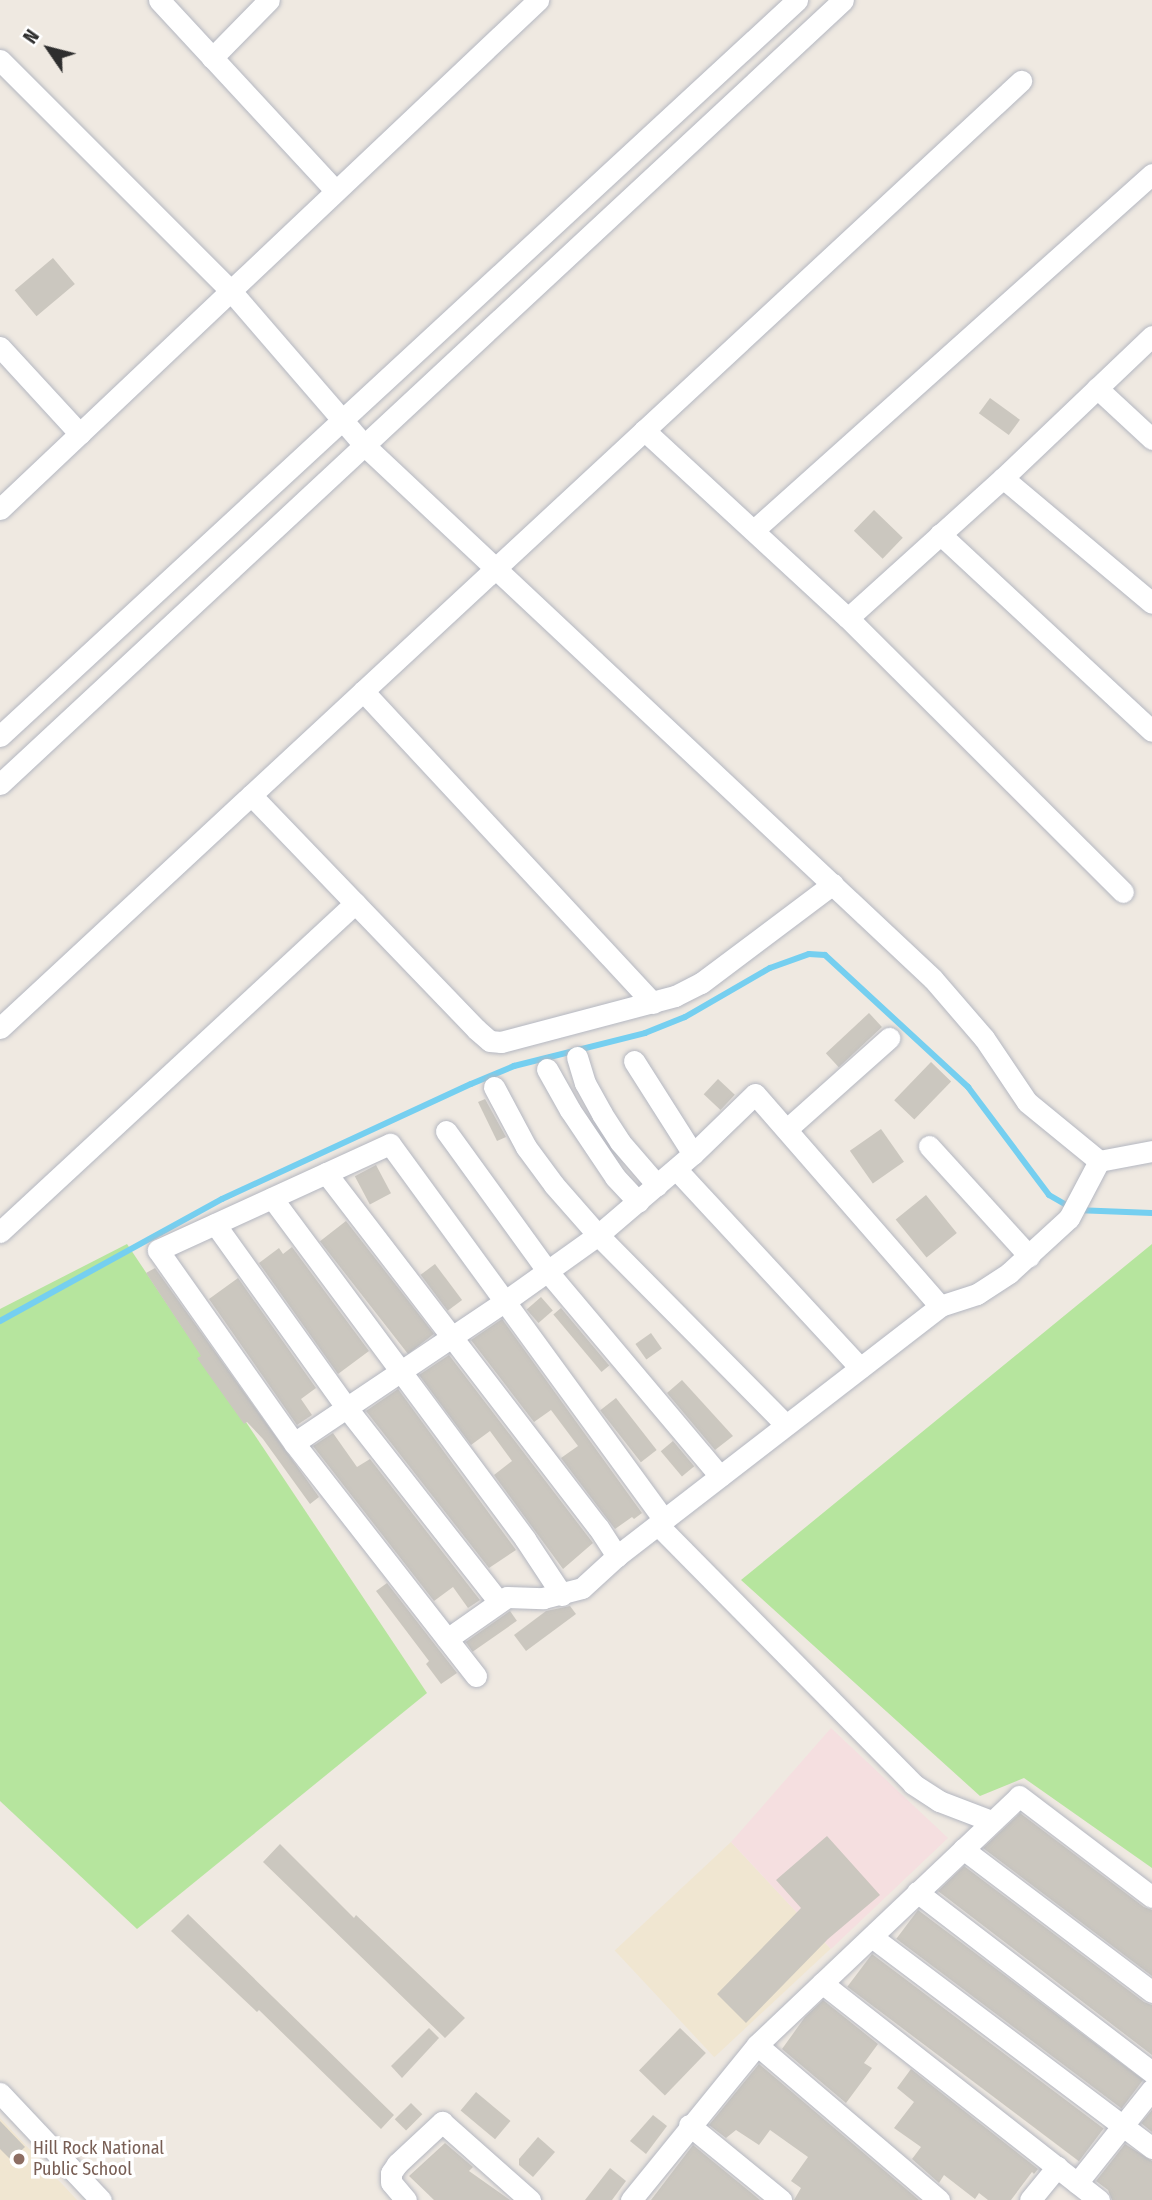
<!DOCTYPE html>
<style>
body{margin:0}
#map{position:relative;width:1152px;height:2200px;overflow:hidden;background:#efe9e1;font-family:"Fira Sans Condensed",sans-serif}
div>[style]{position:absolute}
.education>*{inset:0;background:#f0e6d1;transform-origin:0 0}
.medical>*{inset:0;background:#f5dfe0}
.green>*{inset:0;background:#b6e59e}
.stream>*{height:6px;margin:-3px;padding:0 3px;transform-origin:3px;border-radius:3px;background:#75cff0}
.building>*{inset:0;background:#cbc7bf;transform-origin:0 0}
.roads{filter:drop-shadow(0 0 2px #b4b7c1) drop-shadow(0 0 2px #b4b7c1)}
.minor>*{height:21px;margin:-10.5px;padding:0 10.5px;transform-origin:10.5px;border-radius:10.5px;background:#fff}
.dots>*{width:19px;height:19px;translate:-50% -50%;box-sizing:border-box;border:4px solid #fff;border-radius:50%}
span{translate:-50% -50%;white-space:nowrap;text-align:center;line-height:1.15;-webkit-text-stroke:7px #fff;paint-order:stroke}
.education-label{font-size:18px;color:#785e54}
.left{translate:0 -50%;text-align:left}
.north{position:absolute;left:14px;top:14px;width:70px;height:70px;-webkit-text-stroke:5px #fff;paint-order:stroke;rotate:305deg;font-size:19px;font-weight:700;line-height:28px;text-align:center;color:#2e2e2e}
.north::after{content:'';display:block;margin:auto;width:24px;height:32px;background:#2e2e2e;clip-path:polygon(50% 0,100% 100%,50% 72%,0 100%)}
</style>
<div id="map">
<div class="education">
<i style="left:731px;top:1842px;width:146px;height:159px;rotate:47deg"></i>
<i style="clip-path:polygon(0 2118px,77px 2200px,0 2200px)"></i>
</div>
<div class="medical">
<i style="clip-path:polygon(831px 1728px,948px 1838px,831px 1949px,731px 1842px)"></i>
</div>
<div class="green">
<i style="clip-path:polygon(127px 1244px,427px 1693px,137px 1929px,0 1801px,0 1309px)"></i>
<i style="clip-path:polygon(1152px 1244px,1152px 1868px,1024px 1778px,980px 1796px,741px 1580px)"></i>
</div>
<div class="stream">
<i style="left:0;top:1321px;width:253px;rotate:-28.8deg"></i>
<i style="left:222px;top:1199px;width:274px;rotate:-24.8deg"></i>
<i style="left:471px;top:1084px;width:47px;rotate:-22.7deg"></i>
<i style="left:514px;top:1066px;width:135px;rotate:-14.1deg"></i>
<i style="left:645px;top:1033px;width:43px;rotate:-21.8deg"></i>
<i style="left:685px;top:1017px;width:98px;rotate:-30deg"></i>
<i style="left:770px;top:968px;width:41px;rotate:-19.7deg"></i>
<i style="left:809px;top:954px;width:16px;rotate:4deg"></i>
<i style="left:825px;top:955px;width:195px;rotate:42.7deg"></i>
<i style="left:968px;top:1087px;width:135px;rotate:53.1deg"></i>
<i style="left:1049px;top:1195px;width:30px;rotate:30deg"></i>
<i style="left:1075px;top:1210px;width:77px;rotate:2.2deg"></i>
</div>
<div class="building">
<i style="left:53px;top:258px;width:34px;height:50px;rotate:50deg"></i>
<i style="left:990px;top:398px;width:37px;height:19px;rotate:36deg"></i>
<i style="left:874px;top:510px;width:40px;height:29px;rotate:44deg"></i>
<i style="left:869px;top:1013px;width:19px;height:59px;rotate:47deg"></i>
<i style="left:931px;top:1062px;width:28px;height:53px;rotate:44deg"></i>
<i style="left:718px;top:1079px;width:23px;height:21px;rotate:43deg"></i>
<i style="clip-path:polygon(485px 1099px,506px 1137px,497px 1141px,478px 1102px)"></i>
<i style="left:881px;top:1129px;width:40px;height:38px;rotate:55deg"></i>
<i style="left:376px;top:1165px;width:32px;height:24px;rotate:62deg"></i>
<i style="left:926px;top:1195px;width:49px;height:39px;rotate:51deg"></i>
<i style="left:346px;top:1221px;width:143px;height:33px;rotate:52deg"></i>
<i style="clip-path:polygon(292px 1247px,369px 1351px,338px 1374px,259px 1263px,279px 1248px,283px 1254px)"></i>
<i style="left:435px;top:1264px;width:45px;height:18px;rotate:53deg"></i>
<i style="clip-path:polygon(155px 1268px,319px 1497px,310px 1504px,263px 1439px,247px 1422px,244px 1424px,197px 1358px,201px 1356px,146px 1273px)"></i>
<i style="clip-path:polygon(238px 1278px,316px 1388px,301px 1399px,312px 1415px,297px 1425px,209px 1299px)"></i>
<i style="left:541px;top:1297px;width:18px;height:19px;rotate:49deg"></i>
<i style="left:561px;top:1308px;width:75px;height:10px;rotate:50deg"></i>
<i style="clip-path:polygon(502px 1319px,642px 1513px,634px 1519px,632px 1517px,615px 1529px,561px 1458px,578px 1446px,551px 1410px,534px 1422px,471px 1340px)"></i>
<i style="left:651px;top:1333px;width:19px;height:19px;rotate:55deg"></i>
<i style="clip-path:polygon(449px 1355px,593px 1543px,563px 1569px,494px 1475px,512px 1461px,490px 1431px,471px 1445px,419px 1375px)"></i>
<i style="clip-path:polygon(682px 1380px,733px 1436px,715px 1450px,667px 1393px)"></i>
<i style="clip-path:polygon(398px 1389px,516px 1550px,489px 1568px,366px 1411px)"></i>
<i style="left:616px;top:1398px;width:66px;height:20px;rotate:52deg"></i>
<i style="clip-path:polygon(333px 1433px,357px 1467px,370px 1459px,480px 1600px,468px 1608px,453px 1587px,434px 1601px,313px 1446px)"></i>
<i style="left:673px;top:1441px;width:33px;height:16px;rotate:50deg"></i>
<i style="clip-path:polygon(387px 1583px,457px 1673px,441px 1684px,426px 1664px,429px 1661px,376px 1591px)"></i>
<i style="clip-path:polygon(570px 1606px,576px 1614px,526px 1651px,514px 1635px,546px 1611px)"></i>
<i style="left:510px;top:1611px;width:12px;height:54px;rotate:55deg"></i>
<i style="clip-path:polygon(1020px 1813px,1144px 1907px,1152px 1910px,1152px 1976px,983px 1848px)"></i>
<i style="clip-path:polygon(827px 1836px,880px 1895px,828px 1939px,746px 2023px,717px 1994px,801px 1908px,776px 1880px)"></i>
<i style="clip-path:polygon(280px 1844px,354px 1918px,356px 1915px,465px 2018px,445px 2038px,263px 1862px)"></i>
<i style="clip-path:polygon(964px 1866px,1144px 2002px,1152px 2005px,1152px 2055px,938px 1891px)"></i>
<i style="left:918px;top:1910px;width:282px;height:36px;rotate:37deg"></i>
<i style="clip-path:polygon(188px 1914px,394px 2115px,381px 2129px,259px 2010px,257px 2012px,171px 1931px)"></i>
<i style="left:872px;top:1954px;width:290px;height:41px;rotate:37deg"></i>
<i style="clip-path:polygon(823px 2000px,878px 2044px,864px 2063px,872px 2068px,846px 2103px,782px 2049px,805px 2017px)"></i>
<i style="clip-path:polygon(429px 2028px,439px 2038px,402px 2078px,391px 2066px)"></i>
<i style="left:680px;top:2028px;width:36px;height:59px;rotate:44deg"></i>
<i style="clip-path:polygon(759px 2064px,919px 2200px,794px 2200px,801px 2188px,791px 2181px,808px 2157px,770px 2130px,759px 2145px,736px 2130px,726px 2138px,709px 2125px)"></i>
<i style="clip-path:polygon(911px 2069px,1038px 2169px,1034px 2174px,1032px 2172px,1011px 2200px,988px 2200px,979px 2193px,975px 2199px,944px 2175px,939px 2183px,912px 2159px,921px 2147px,894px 2128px,914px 2102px,897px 2088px)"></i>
<i style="left:476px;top:2092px;width:45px;height:24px;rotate:40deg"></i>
<i style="left:411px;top:2103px;width:16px;height:23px;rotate:45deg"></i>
<i style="clip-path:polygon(1152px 2110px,1152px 2132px,1141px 2123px)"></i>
<i style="clip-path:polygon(653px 2115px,667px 2126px,646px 2154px,630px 2141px)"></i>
<i style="clip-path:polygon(0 2121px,25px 2147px,11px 2160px,0 2149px)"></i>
<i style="clip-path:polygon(538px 2137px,555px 2152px,533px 2177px,519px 2165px,519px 2159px)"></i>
<i style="clip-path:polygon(445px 2143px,473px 2167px,469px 2171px,510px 2200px,434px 2200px,409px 2176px)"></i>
<i style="clip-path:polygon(1125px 2144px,1152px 2161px,1152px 2200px,1112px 2200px,1108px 2190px,1096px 2181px)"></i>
<i style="clip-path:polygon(693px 2145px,760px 2200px,651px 2200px)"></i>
<i style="clip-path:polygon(610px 2168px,626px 2181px,612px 2200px,585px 2200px)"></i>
</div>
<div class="roads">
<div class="minor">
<i style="left:159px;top:0;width:260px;rotate:47.2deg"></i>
<i style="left:212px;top:58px;width:81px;rotate:-45.5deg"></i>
<i style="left:0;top:60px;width:327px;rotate:45deg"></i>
<i style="left:231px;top:291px;width:203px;rotate:49.2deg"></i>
<i style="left:364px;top:445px;width:780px;rotate:43.18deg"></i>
<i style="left:933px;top:979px;width:78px;rotate:49.2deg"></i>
<i style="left:984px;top:1038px;width:77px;rotate:56.1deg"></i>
<i style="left:1027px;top:1102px;width:93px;rotate:39.3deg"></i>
<i style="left:1099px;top:1161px;width:54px;rotate:-10.7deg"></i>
<i style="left:0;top:347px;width:118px;rotate:47.4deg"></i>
<i style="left:1097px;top:388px;width:75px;rotate:42.8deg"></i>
<i style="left:644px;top:430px;width:277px;rotate:42.7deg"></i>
<i style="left:848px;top:618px;width:388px;rotate:44.9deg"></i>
<i style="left:1003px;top:478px;width:194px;rotate:40deg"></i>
<i style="left:0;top:509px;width:741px;rotate:-43.41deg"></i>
<i style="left:754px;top:530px;width:534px;rotate:-41.81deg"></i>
<i style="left:940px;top:534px;width:289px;rotate:42.9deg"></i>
<i style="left:848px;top:618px;width:209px;rotate:-42.1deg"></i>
<i style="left:1003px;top:478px;width:206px;rotate:-43.6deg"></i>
<i style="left:363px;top:691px;width:426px;rotate:47.1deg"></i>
<i style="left:0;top:736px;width:1085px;rotate:-42.72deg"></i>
<i style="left:0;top:784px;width:1151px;rotate:-42.92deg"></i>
<i style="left:251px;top:795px;width:325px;rotate:46.1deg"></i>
<i style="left:476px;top:1029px;width:18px;rotate:41deg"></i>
<i style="left:490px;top:1041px;width:11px;rotate:5deg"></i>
<i style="left:501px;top:1042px;width:180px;rotate:-14.8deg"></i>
<i style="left:675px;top:996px;width:29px;rotate:-27deg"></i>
<i style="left:701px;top:983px;width:165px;rotate:-36.9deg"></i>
<i style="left:0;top:1028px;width:1393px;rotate:-42.85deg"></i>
<i style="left:577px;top:1057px;width:27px;rotate:73deg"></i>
<i style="left:585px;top:1083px;width:35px;rotate:61deg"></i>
<i style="left:602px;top:1114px;width:33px;rotate:57deg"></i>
<i style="left:620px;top:1142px;width:57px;rotate:49.3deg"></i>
<i style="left:634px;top:1061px;width:110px;rotate:57.6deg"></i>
<i style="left:547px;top:1069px;width:47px;rotate:60.7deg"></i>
<i style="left:570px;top:1110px;width:81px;rotate:56.1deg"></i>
<i style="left:615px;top:1177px;width:34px;rotate:47deg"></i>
<i style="left:494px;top:1087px;width:68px;rotate:61.9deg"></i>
<i style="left:526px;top:1147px;width:47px;rotate:53.6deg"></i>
<i style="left:554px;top:1185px;width:67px;rotate:48.7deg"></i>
<i style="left:598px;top:1235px;width:267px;rotate:45.3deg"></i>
<i style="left:787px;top:1129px;width:137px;rotate:-41.7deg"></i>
<i style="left:446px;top:1131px;width:174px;rotate:54.1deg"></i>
<i style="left:548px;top:1272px;width:267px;rotate:49.9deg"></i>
<i style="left:929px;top:1146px;width:149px;rotate:47.7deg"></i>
<i style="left:676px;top:1169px;width:271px;rotate:47.2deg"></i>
<i style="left:326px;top:1173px;width:446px;rotate:52.5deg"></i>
<i style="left:598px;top:1527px;width:35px;rotate:57deg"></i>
<i style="left:272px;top:1198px;width:425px;rotate:53.4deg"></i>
<i style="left:525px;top:1539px;width:67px;rotate:56.5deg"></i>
<i style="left:215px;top:1224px;width:225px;rotate:54.4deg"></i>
<i style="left:346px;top:1407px;width:246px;rotate:51.9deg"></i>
<i style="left:0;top:1232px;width:484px;rotate:-42.8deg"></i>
<i style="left:294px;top:1443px;width:253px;rotate:-33.9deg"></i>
<i style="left:504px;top:1302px;width:115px;rotate:-35.5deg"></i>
<i style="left:598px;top:1235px;width:125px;rotate:-40.5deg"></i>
<i style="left:693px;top:1154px;width:86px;rotate:-44.1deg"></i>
<i style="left:755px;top:1094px;width:281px;rotate:48.9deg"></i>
<i style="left:658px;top:1525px;width:363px;rotate:45.4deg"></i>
<i style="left:913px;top:1784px;width:31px;rotate:33deg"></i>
<i style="left:939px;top:1801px;width:56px;rotate:21deg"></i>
<i style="left:447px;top:1639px;width:73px;rotate:-35deg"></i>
<i style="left:507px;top:1597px;width:36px;rotate:2deg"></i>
<i style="left:543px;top:1598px;width:40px;rotate:-14.4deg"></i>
<i style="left:582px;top:1588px;width:47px;rotate:-42.4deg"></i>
<i style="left:617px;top:1556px;width:408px;rotate:-37.7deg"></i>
<i style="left:940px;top:1306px;width:39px;rotate:-18deg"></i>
<i style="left:977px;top:1294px;width:38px;rotate:-33deg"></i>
<i style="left:1009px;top:1273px;width:81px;rotate:-42.5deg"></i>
<i style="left:1069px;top:1218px;width:64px;rotate:-62.2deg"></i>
<i style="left:476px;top:1676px;width:296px;rotate:-128deg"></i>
<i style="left:294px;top:1443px;width:236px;rotate:-125.2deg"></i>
<i style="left:158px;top:1250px;width:255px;rotate:-24.6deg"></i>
<i style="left:390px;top:1144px;width:465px;rotate:53.9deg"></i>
<i style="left:963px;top:1849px;width:237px;rotate:37.1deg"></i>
<i style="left:917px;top:1892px;width:296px;rotate:37.5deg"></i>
<i style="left:872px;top:1937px;width:351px;rotate:37deg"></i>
<i style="left:822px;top:1983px;width:352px;rotate:38.1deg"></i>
<i style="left:757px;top:2045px;width:239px;rotate:40.4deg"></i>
<i style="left:0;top:2093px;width:147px;rotate:46.7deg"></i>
<i style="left:689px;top:2125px;width:119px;rotate:39.2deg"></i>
<i style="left:1077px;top:2183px;width:120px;rotate:-51.4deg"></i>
<i style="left:406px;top:2200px;width:23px;rotate:-130deg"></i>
<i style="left:391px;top:2182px;width:9px;rotate:-90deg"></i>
<i style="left:391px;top:2173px;width:11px;rotate:-56deg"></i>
<i style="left:397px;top:2164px;width:62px;rotate:-43deg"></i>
<i style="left:442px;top:2122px;width:118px;rotate:41.6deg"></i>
<i style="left:631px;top:2200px;width:200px;rotate:-50.9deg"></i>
<i style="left:757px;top:2045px;width:361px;rotate:-43.5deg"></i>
<i style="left:1019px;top:1796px;width:167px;rotate:37.2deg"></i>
<i style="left:1030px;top:2200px;width:43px;rotate:-50.7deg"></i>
</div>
</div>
<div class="dots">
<i style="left:19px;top:2159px;background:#8d6e63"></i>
</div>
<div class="education-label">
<span class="left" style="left:33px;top:2159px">Hill Rock National<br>Public School</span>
</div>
<div class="north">N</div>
</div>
